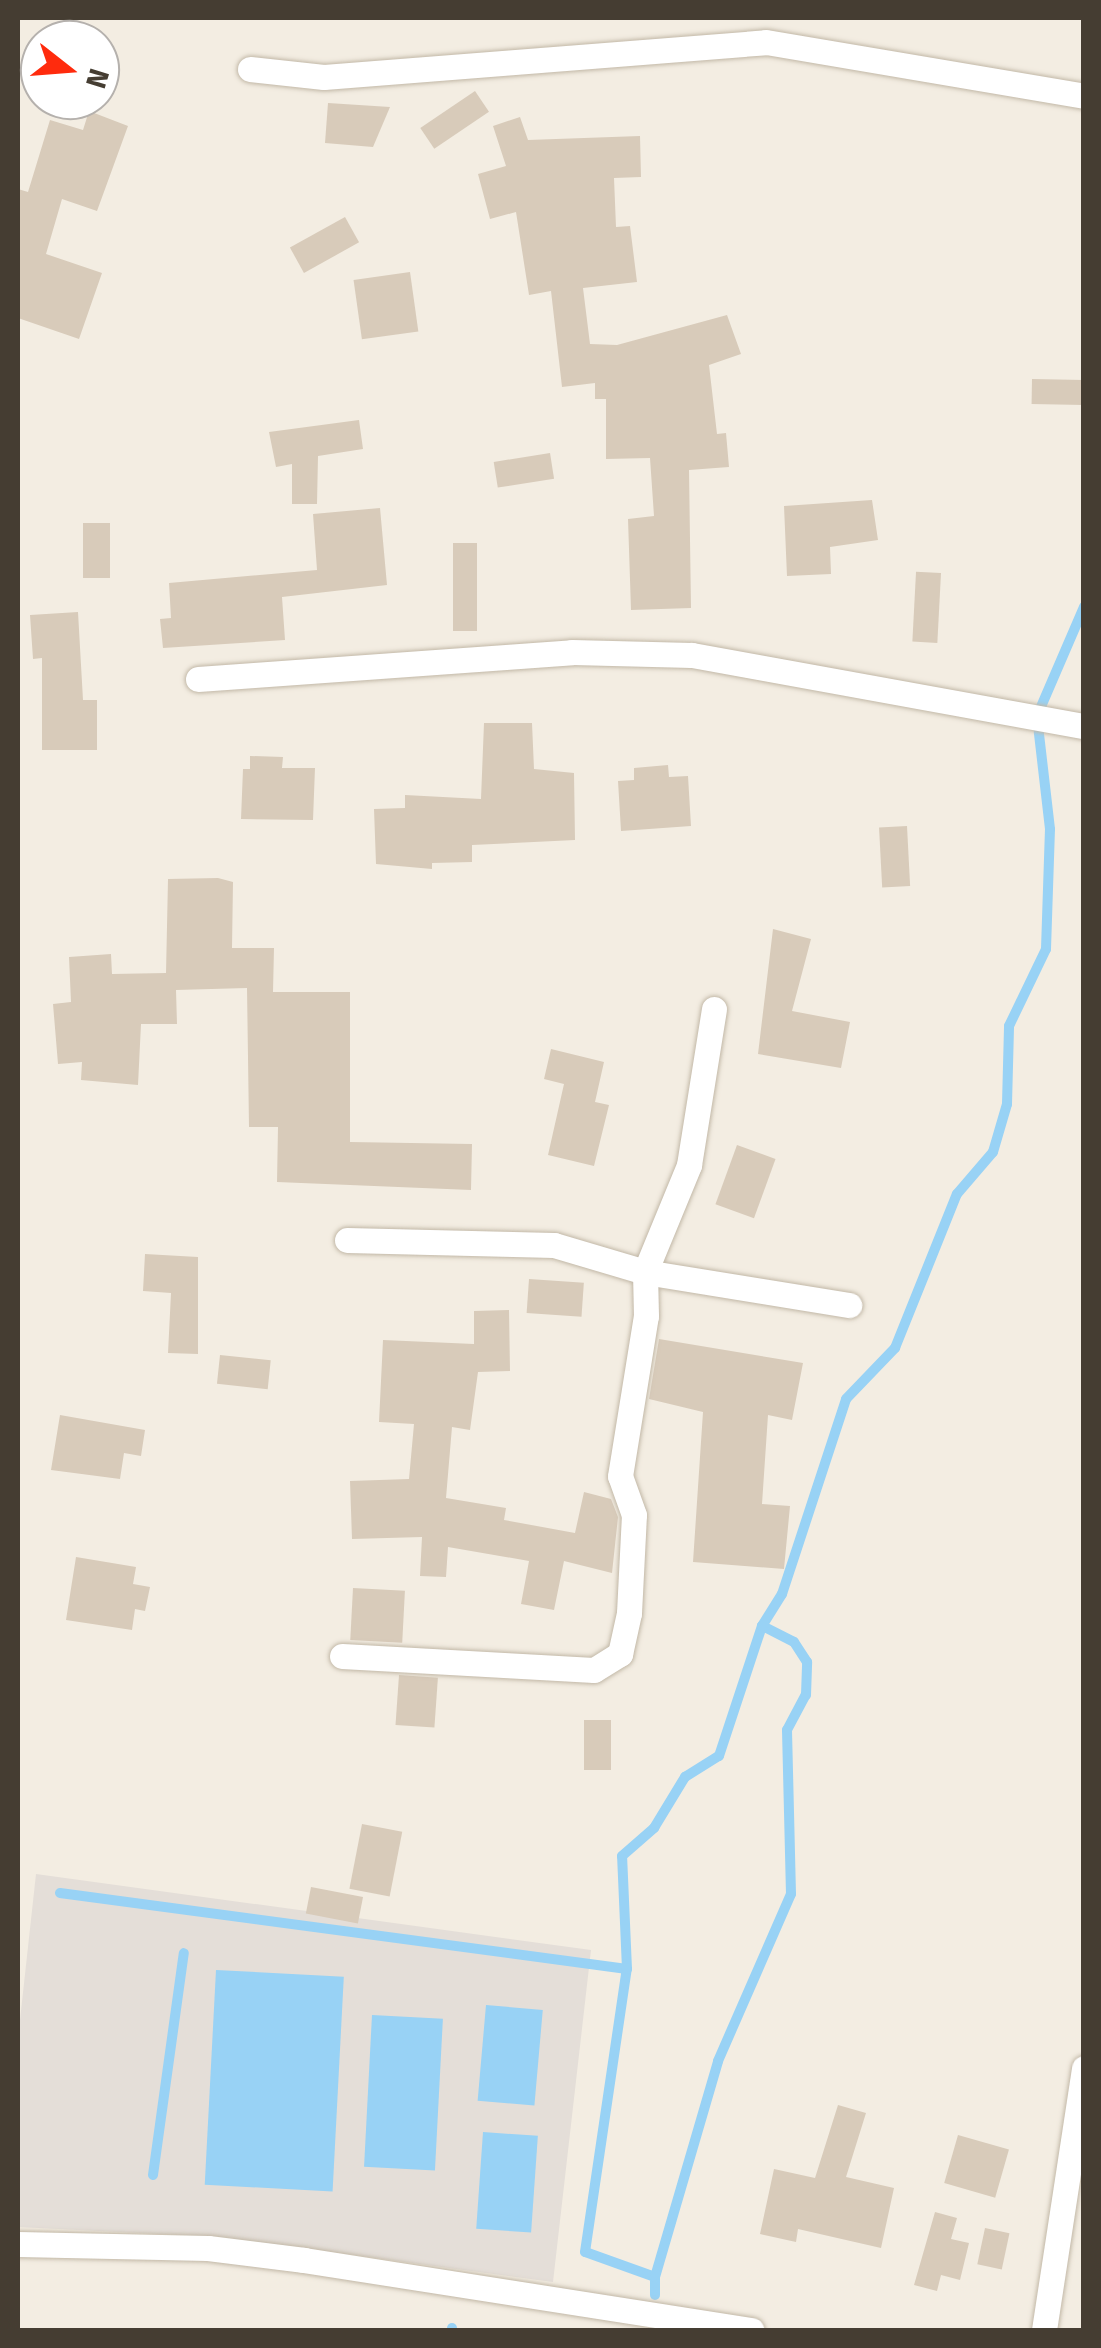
<!DOCTYPE html>
<style>
body{margin:0}
#map{position:relative;width:1101px;height:2348px;overflow:hidden;background:#f3ede2;font-family:"Fira Sans",sans-serif}
div>[style]{position:absolute}
.industrial>*{inset:0;background:#e4ded8}
.water>*{inset:0;background:#98d2f5;transform-origin:0 0}
.stream>*{height:10px;margin:-5px;padding:0 5px;transform-origin:5px;border-radius:5px;background:#98d2f5}
.building>*{inset:0;background:#d8cbba;transform-origin:0 0}
.roads{filter:drop-shadow(0 0 2px #c2b8a7) drop-shadow(0 0 2px #c2b8a7)}
.street>*{height:25px;margin:-12.5px;padding:0 12.5px;transform-origin:12.5px;border-radius:12.5px;background:#fff}
span{translate:-50% -50%;white-space:nowrap;text-align:center;line-height:1.15;-webkit-text-stroke:8px #fff;paint-order:stroke}
.frame{position:absolute;inset:0;border:20px solid #453d32;pointer-events:none}
.north{position:absolute;left:20px;top:20px;width:100px;height:100px;box-sizing:border-box;background:#fff;border:2px solid #b5b1ad;border-radius:50%;rotate:107deg;font-size:28px;font-weight:700;line-height:40px;text-align:center;color:#453d32}
.north::after{content:'';display:block;margin:auto;width:35px;height:45px;background:#ff2b0d;clip-path:polygon(50% 0,100% 100%,50% 72%,0 100%)}
</style>
<div id="map">
<div class="industrial">
<i style="clip-path:polygon(36px 1874px,591px 1950px,553px 2282px,220px 2237px,18px 2227px,18px 2038px)"></i>
</div>
<div class="water">
<i style="left:216px;top:1970px;width:128px;height:215px;rotate:3deg"></i>
<i style="left:486px;top:2005px;width:57px;height:96px;rotate:5deg"></i>
<i style="left:372px;top:2015px;width:71px;height:152px;rotate:3deg"></i>
<i style="left:483px;top:2132px;width:55px;height:97px;rotate:4deg"></i>
</div>
<div class="stream">
<i style="left:60px;top:1893px;width:572px;rotate:7.63deg"></i>
<i style="left:153px;top:2175px;width:224px;rotate:-82.1deg"></i>
<i style="left:655px;top:2277px;width:74px;rotate:-160.3deg"></i>
<i style="left:585px;top:2252px;width:286px;rotate:-81.6deg"></i>
<i style="left:627px;top:1969px;width:113px;rotate:-92.5deg"></i>
<i style="left:622px;top:1856px;width:43px;rotate:-41.2deg"></i>
<i style="left:654px;top:1828px;width:60px;rotate:-58.7deg"></i>
<i style="left:685px;top:1777px;width:40px;rotate:-32deg"></i>
<i style="left:719px;top:1756px;width:137px;rotate:-71.7deg"></i>
<i style="left:655px;top:2295px;width:18px;rotate:-90deg"></i>
<i style="left:655px;top:2277px;width:225px;rotate:-73.7deg"></i>
<i style="left:718px;top:2061px;width:182px;rotate:-66.4deg"></i>
<i style="left:791px;top:1894px;width:164px;rotate:-91.4deg"></i>
<i style="left:787px;top:1730px;width:40px;rotate:-62deg"></i>
<i style="left:806px;top:1695px;width:33px;rotate:-88deg"></i>
<i style="left:807px;top:1662px;width:24px;rotate:-123deg"></i>
<i style="left:794px;top:1642px;width:36px;rotate:-153deg"></i>
<i style="left:762px;top:1626px;width:38px;rotate:-58deg"></i>
<i style="left:782px;top:1594px;width:205px;rotate:-71.8deg"></i>
<i style="left:846px;top:1399px;width:71px;rotate:-46.1deg"></i>
<i style="left:895px;top:1348px;width:166px;rotate:-68.1deg"></i>
<i style="left:957px;top:1194px;width:55px;rotate:-49.4deg"></i>
<i style="left:993px;top:1152px;width:50px;rotate:-73.7deg"></i>
<i style="left:1007px;top:1104px;width:78px;rotate:-88.5deg"></i>
<i style="left:1009px;top:1026px;width:85px;rotate:-64.3deg"></i>
<i style="left:1046px;top:949px;width:120px;rotate:-88.1deg"></i>
<i style="left:1050px;top:829px;width:114px;rotate:-96.6deg"></i>
<i style="left:1037px;top:716px;width:119px;rotate:-66.7deg"></i>
<i style="left:452px;top:2330px;width:2px;rotate:-90deg"></i>
</div>
<div class="building">
<i style="left:475px;top:91px;width:25px;height:66px;rotate:56deg"></i>
<i style="clip-path:polygon(328px 103px,390px 107px,373px 147px,325px 143px)"></i>
<i style="clip-path:polygon(89px 111px,128px 126px,97px 211px,62px 199px,46px 254px,102px 273px,79px 339px,18px 318px,18px 189px,28px 192px,50px 120px,83px 130px)"></i>
<i style="clip-path:polygon(520px 117px,528px 140px,640px 136px,641px 177px,614px 178px,616px 227px,630px 226px,637px 282px,583px 288px,590px 344px,617px 345px,727px 315px,741px 354px,709px 365px,717px 434px,726px 433px,729px 467px,689px 470px,691px 608px,631px 610px,628px 519px,654px 516px,650px 458px,606px 459px,606px 399px,595px 399px,595px 383px,562px 387px,551px 291px,529px 295px,516px 212px,490px 219px,478px 174px,506px 166px,493px 126px)"></i>
<i style="left:345px;top:217px;width:29px;height:63px;rotate:61deg"></i>
<i style="left:410px;top:272px;width:60px;height:57px;rotate:82deg"></i>
<i style="left:1032px;top:379px;width:52px;height:25px;rotate:1deg"></i>
<i style="clip-path:polygon(359px 420px,363px 449px,318px 456px,317px 504px,292px 504px,292px 464px,276px 467px,269px 432px)"></i>
<i style="left:550px;top:453px;width:26px;height:57px;rotate:81deg"></i>
<i style="clip-path:polygon(872px 500px,878px 540px,830px 547px,831px 574px,787px 576px,784px 506px)"></i>
<i style="clip-path:polygon(380px 508px,387px 585px,282px 597px,285px 640px,163px 648px,160px 619px,171px 618px,169px 583px,317px 570px,313px 514px)"></i>
<i style="left:83px;top:523px;width:27px;height:55px"></i>
<i style="left:453px;top:543px;width:24px;height:88px"></i>
<i style="left:941px;top:573px;width:70px;height:25px;rotate:93deg"></i>
<i style="clip-path:polygon(78px 612px,83px 700px,97px 700px,97px 750px,42px 750px,42px 658px,33px 659px,30px 615px)"></i>
<i style="clip-path:polygon(484px 723px,532px 723px,534px 769px,574px 773px,575px 840px,472px 845px,472px 862px,432px 863px,432px 869px,376px 864px,374px 809px,405px 808px,405px 795px,481px 799px)"></i>
<i style="clip-path:polygon(250px 756px,283px 757px,282px 768px,315px 768px,313px 820px,241px 819px,243px 769px,250px 769px)"></i>
<i style="clip-path:polygon(668px 765px,669px 777px,688px 776px,691px 826px,621px 831px,618px 781px,634px 780px,634px 768px)"></i>
<i style="left:907px;top:826px;width:60px;height:28px;rotate:87deg"></i>
<i style="clip-path:polygon(218px 878px,233px 882px,232px 948px,274px 948px,273px 992px,350px 992px,350px 1142px,472px 1144px,471px 1190px,277px 1182px,278px 1127px,249px 1127px,247px 988px,176px 990px,177px 1024px,141px 1024px,138px 1085px,81px 1080px,82px 1062px,58px 1064px,53px 1004px,71px 1002px,69px 957px,111px 954px,112px 974px,166px 973px,168px 879px)"></i>
<i style="clip-path:polygon(773px 929px,811px 939px,792px 1011px,850px 1022px,841px 1068px,758px 1054px)"></i>
<i style="clip-path:polygon(551px 1049px,604px 1062px,595px 1102px,609px 1105px,594px 1166px,548px 1155px,564px 1084px,544px 1079px)"></i>
<i style="left:737px;top:1145px;width:41px;height:63px;rotate:20deg"></i>
<i style="clip-path:polygon(145px 1254px,198px 1257px,198px 1354px,168px 1353px,171px 1293px,143px 1291px)"></i>
<i style="left:529px;top:1279px;width:55px;height:34px;rotate:4deg"></i>
<i style="clip-path:polygon(509px 1310px,510px 1371px,478px 1372px,470px 1430px,452px 1427px,446px 1498px,506px 1508px,504px 1520px,575px 1533px,584px 1492px,611px 1499px,618px 1517px,612px 1573px,564px 1561px,554px 1610px,521px 1604px,529px 1561px,448px 1547px,446px 1577px,420px 1576px,422px 1537px,352px 1539px,350px 1481px,409px 1479px,414px 1424px,379px 1422px,383px 1340px,474px 1344px,474px 1311px)"></i>
<i style="clip-path:polygon(659px 1339px,803px 1363px,792px 1420px,768px 1415px,762px 1504px,790px 1506px,784px 1569px,693px 1562px,703px 1412px,649px 1399px)"></i>
<i style="left:220px;top:1355px;width:51px;height:29px;rotate:6deg"></i>
<i style="clip-path:polygon(60px 1415px,145px 1430px,141px 1456px,124px 1453px,120px 1479px,51px 1470px)"></i>
<i style="clip-path:polygon(76px 1557px,136px 1567px,133px 1584px,150px 1587px,145px 1611px,135px 1609px,132px 1630px,66px 1620px)"></i>
<i style="left:353px;top:1588px;width:52px;height:52px;rotate:3deg"></i>
<i style="left:399px;top:1675px;width:39px;height:50px;rotate:4deg"></i>
<i style="left:584px;top:1720px;width:27px;height:50px"></i>
<i style="left:362px;top:1824px;width:41px;height:66px;rotate:11deg"></i>
<i style="left:311px;top:1887px;width:53px;height:27px;rotate:11deg"></i>
<i style="clip-path:polygon(838px 2105px,866px 2113px,846px 2177px,894px 2188px,881px 2248px,798px 2229px,796px 2242px,760px 2234px,774px 2169px,815px 2178px)"></i>
<i style="left:958px;top:2135px;width:53px;height:50px;rotate:16deg"></i>
<i style="clip-path:polygon(935px 2212px,957px 2218px,951px 2239px,969px 2243px,960px 2280px,941px 2275px,937px 2291px,914px 2285px)"></i>
<i style="left:985px;top:2228px;width:25px;height:37px;rotate:12deg"></i>
</div>
<div class="roads">
<div class="street">
<i style="left:250px;top:69px;width:74px;rotate:6.2deg"></i>
<i style="left:324px;top:77px;width:443px;rotate:-4.5deg"></i>
<i style="left:766px;top:42px;width:323px;rotate:9.6deg"></i>
<i style="left:198px;top:679px;width:375px;rotate:-4.1deg"></i>
<i style="left:572px;top:652px;width:120px;rotate:1.4deg"></i>
<i style="left:692px;top:655px;width:398px;rotate:10.3deg"></i>
<i style="left:347px;top:1240px;width:207px;rotate:1.4deg"></i>
<i style="left:554px;top:1245px;width:95px;rotate:16.5deg"></i>
<i style="left:645px;top:1272px;width:207px;rotate:9.2deg"></i>
<i style="left:342px;top:1656px;width:252px;rotate:3.2deg"></i>
<i style="left:594px;top:1670px;width:31px;rotate:-32deg"></i>
<i style="left:620px;top:1654px;width:42px;rotate:-77.6deg"></i>
<i style="left:629px;top:1613px;width:98px;rotate:-87.1deg"></i>
<i style="left:634px;top:1515px;width:41px;rotate:-109.7deg"></i>
<i style="left:620px;top:1476px;width:162px;rotate:-80.8deg"></i>
<i style="left:646px;top:1316px;width:44px;rotate:-91.3deg"></i>
<i style="left:645px;top:1272px;width:116px;rotate:-67.6deg"></i>
<i style="left:689px;top:1165px;width:158px;rotate:-80.9deg"></i>
<i style="left:18px;top:2244px;width:190px;rotate:1.2deg"></i>
<i style="left:208px;top:2248px;width:97px;rotate:7.1deg"></i>
<i style="left:304px;top:2260px;width:453px;rotate:8.9deg"></i>
<i style="left:1044px;top:2330px;width:265px;rotate:-81.3deg"></i>
</div>
</div>
<div class="frame"></div>
<div class="north">N</div>
</div>
